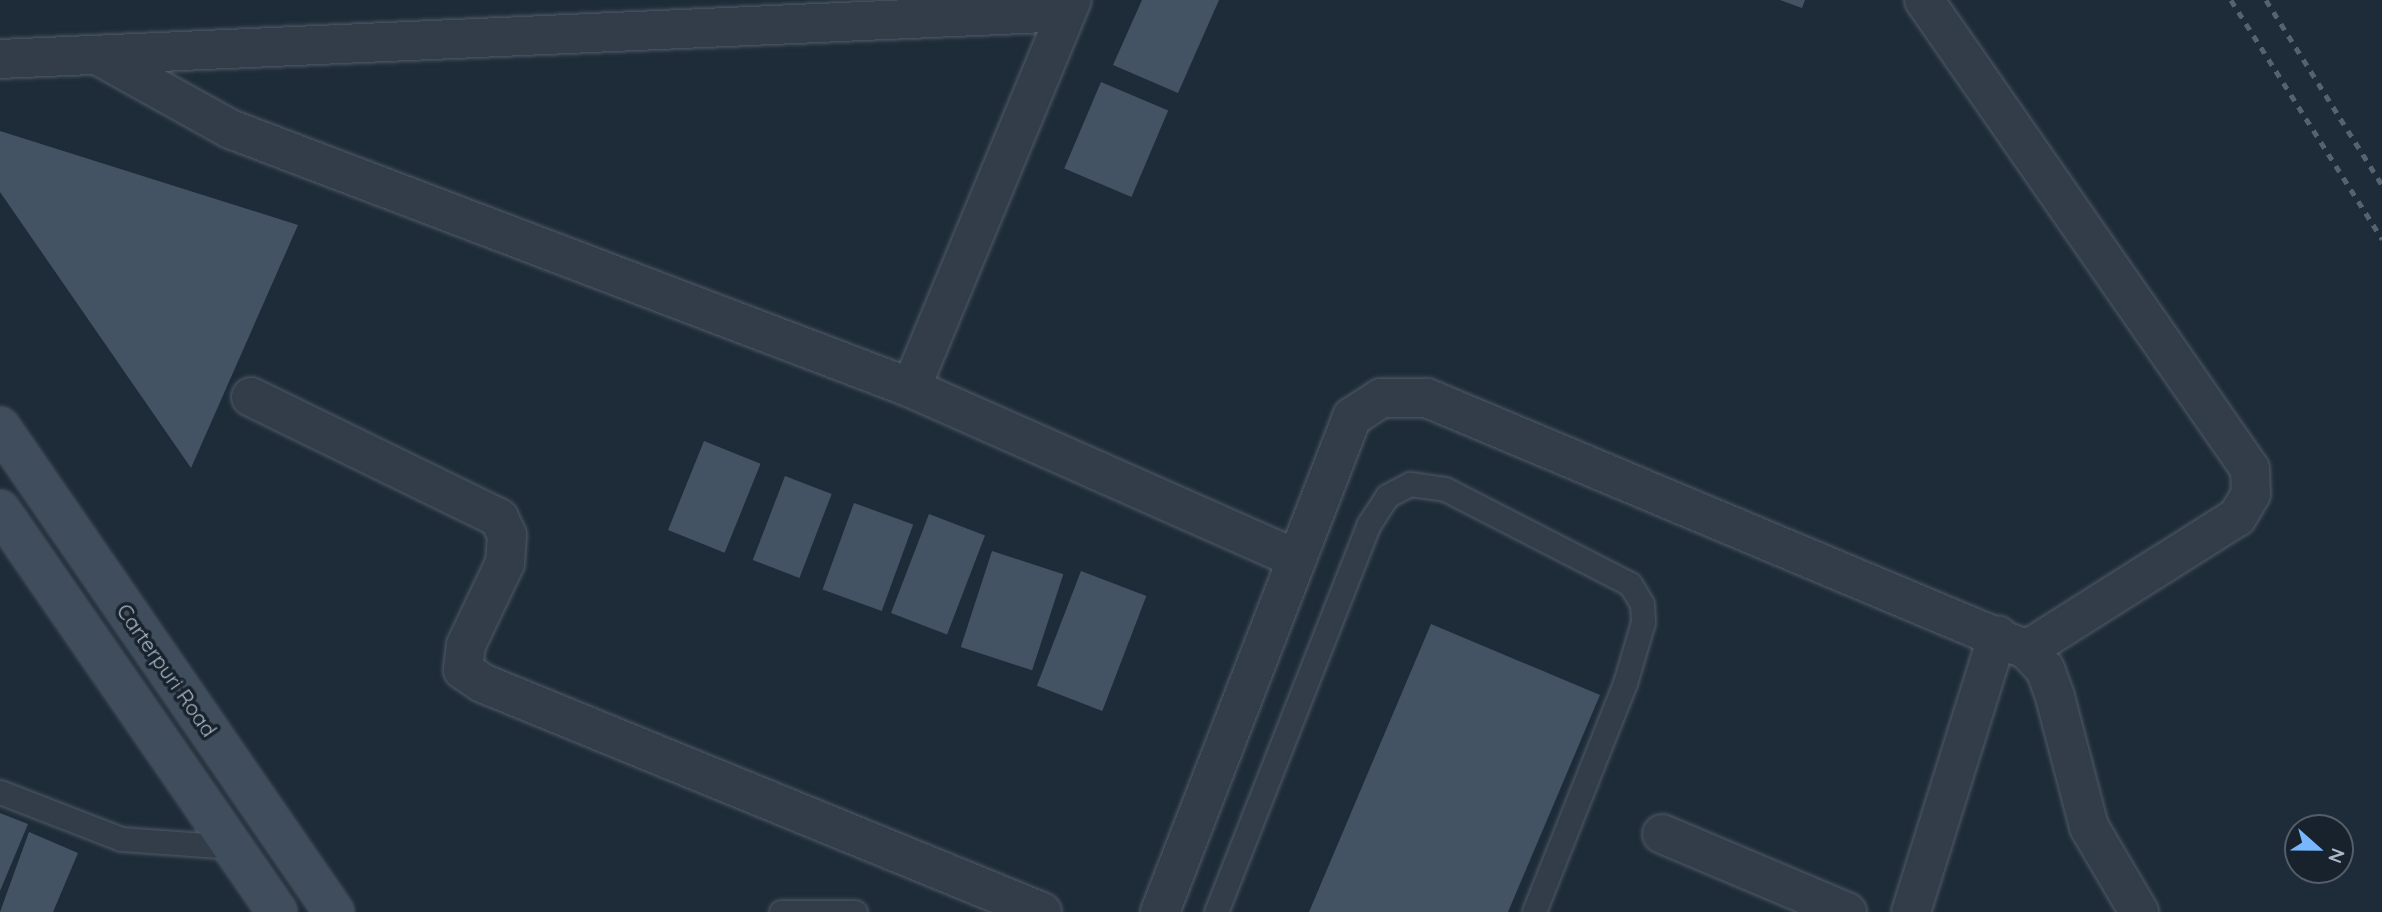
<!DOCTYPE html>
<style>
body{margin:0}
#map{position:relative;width:2382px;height:912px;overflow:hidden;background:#1e2c39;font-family:Quicksand,sans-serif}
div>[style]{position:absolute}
.building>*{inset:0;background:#445363;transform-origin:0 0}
.roads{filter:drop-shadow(0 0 2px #505b67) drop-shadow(0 0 2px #505b67)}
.lane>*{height:23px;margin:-11.5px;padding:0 11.5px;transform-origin:11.5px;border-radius:11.5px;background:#323d49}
.street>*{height:38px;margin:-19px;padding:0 19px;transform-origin:19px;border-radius:19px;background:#323d49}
.secondary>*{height:38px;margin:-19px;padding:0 19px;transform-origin:19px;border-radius:19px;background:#404d5c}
.rail>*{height:5px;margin-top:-2.5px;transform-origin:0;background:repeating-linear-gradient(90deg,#546271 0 7px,transparent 0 14px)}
span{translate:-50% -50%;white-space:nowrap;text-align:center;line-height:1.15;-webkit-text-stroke:7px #18222d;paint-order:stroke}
.street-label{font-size:21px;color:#acb8c6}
.north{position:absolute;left:2284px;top:814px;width:70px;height:70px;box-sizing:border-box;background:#18222d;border:2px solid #535e6a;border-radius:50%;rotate:111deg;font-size:19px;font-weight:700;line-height:28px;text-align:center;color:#acb8c6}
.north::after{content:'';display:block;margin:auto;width:24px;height:32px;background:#78b7ff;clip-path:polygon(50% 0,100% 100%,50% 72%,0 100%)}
</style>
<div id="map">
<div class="building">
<i style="clip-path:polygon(1142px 0,1219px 0,1178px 93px,1113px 65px)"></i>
<i style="clip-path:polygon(1780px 0,1805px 0,1802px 8px)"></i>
<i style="left:1101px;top:82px;width:73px;height:94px;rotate:23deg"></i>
<i style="clip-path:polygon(0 131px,298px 225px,191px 468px,0 192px)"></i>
<i style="left:704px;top:441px;width:61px;height:96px;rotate:22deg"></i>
<i style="left:785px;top:476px;width:50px;height:90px;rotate:21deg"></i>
<i style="left:854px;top:503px;width:63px;height:92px;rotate:20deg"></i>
<i style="left:929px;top:514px;width:60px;height:106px;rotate:21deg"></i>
<i style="left:992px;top:551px;width:75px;height:101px;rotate:18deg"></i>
<i style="left:1081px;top:571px;width:70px;height:123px;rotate:21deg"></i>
<i style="clip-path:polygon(1431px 624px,1600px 695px,1508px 912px,1309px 912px)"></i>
<i style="clip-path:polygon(0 813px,28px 824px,0 891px)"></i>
<i style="clip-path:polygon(29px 832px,78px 853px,53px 912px,0 912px)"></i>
</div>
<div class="roads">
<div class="lane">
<i style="left:0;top:792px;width:130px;rotate:21.2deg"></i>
<i style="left:121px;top:839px;width:112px;rotate:4.1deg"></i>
<i style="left:781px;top:912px;width:74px"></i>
<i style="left:1216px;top:912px;width:417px;rotate:-68.5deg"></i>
<i style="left:1369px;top:524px;width:33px;rotate:-57deg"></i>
<i style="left:1387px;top:496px;width:26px;rotate:-28deg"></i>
<i style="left:1410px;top:484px;width:35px;rotate:8deg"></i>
<i style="left:1445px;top:489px;width:208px;rotate:27.2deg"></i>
<i style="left:1630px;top:584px;width:23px;rotate:59deg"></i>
<i style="left:1642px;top:604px;width:18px;rotate:87deg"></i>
<i style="left:1643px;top:622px;width:64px;rotate:106.4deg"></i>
<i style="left:1625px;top:683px;width:246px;rotate:111.7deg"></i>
</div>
<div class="street">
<i style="left:1924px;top:0;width:571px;rotate:55.2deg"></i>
<i style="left:2250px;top:469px;width:25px;rotate:88deg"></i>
<i style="left:2251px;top:494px;width:27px;rotate:121deg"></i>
<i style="left:2237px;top:517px;width:249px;rotate:147.7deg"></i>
<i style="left:2027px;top:650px;width:26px;rotate:47deg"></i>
<i style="left:2045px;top:669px;width:30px;rotate:70deg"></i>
<i style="left:2055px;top:697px;width:134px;rotate:75.3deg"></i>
<i style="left:2089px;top:827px;width:99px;rotate:59.5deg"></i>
<i style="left:97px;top:55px;width:152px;rotate:29.1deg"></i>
<i style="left:230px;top:129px;width:729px;rotate:20.82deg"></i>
<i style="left:911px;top:388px;width:418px;rotate:23.9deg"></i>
<i style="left:0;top:59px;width:1067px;rotate:-2.52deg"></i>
<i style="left:911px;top:388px;width:420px;rotate:-67.5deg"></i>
<i style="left:251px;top:397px;width:276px;rotate:26deg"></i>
<i style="left:499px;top:518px;width:19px;rotate:65deg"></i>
<i style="left:507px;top:535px;width:28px;rotate:94deg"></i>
<i style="left:505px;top:563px;width:91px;rotate:115.4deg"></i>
<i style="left:466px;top:645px;width:25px;rotate:97deg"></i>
<i style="left:463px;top:670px;width:23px;rotate:34deg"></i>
<i style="left:482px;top:683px;width:605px;rotate:22.24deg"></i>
<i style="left:1662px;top:834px;width:201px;rotate:22.9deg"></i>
<i style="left:1160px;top:912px;width:531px;rotate:-68.8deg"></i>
<i style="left:1352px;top:417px;width:35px;rotate:-33deg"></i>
<i style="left:1381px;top:398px;width:46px"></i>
<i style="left:1427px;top:398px;width:651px;rotate:22.78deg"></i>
<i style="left:1911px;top:912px;width:290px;rotate:-72.6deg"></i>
</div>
<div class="secondary">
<i style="left:0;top:427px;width:589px;rotate:55.45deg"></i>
<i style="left:0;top:510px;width:488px;rotate:55.4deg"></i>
</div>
</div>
<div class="rail">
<i style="left:2231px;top:0;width:283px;rotate:57.7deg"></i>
<i style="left:2266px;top:0;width:218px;rotate:57.9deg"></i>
</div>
<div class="street-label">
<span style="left:167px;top:670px;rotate:55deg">Carterpuri Road</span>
</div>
<div class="north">N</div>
</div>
